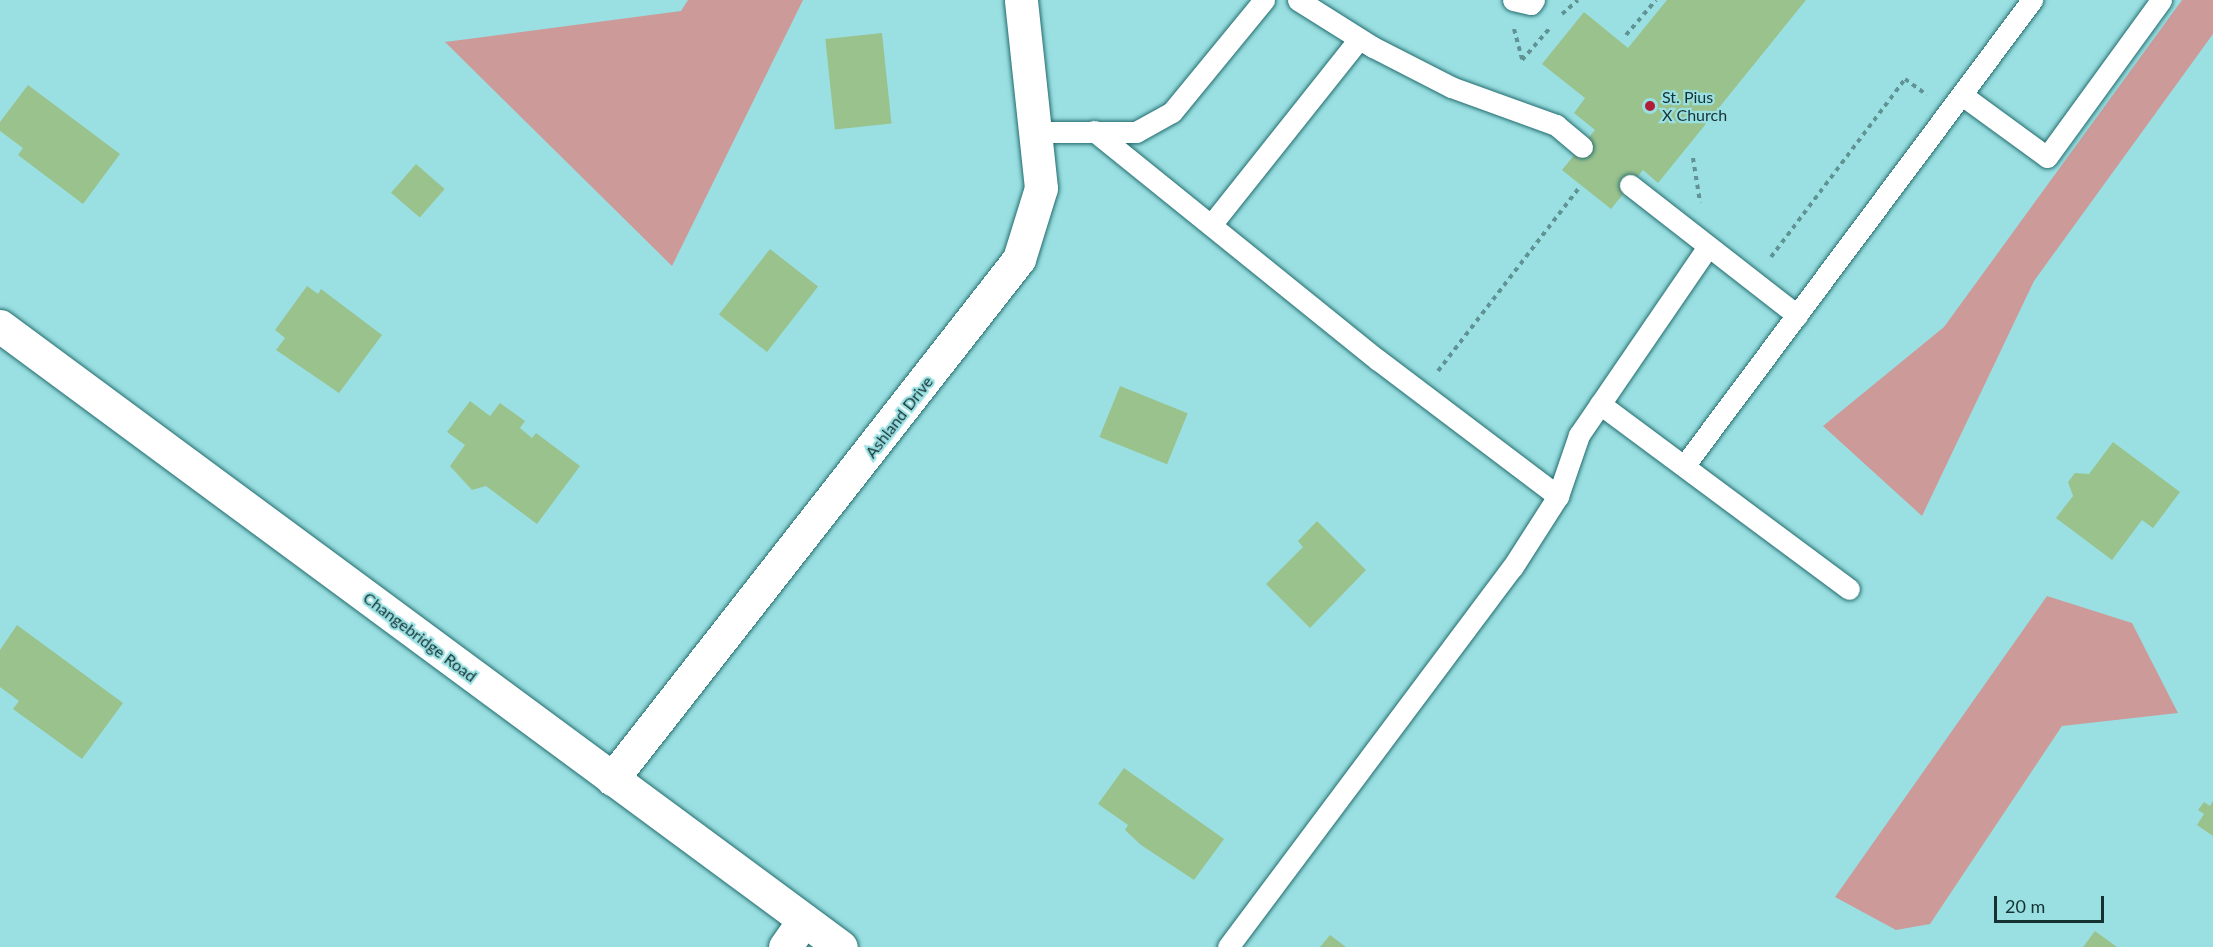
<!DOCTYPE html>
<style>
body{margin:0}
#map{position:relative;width:2213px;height:947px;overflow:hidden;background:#9ae0e2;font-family:Lato,sans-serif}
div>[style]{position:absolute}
.green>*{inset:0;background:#cd9a9a}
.building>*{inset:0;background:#9ac28d;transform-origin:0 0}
.path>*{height:4px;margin-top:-2px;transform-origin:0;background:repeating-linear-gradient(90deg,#5f9394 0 4.5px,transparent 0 9px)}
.roads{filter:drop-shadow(0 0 2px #246c6f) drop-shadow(0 0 2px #246c6f)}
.service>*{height:21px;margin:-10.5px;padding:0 10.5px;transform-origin:10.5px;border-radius:10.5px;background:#fff}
.minor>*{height:33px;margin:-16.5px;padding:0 16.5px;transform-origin:16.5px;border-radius:16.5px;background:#fff}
.secondary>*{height:33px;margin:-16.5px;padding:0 16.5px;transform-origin:16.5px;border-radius:16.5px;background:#fff}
.dots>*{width:16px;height:16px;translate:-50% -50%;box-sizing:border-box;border:3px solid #9ae0e2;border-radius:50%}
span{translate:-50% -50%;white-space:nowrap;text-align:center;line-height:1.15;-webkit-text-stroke:4.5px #9ae0e2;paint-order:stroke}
.poi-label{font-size:16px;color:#153233}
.left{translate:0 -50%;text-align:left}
.street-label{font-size:16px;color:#153233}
.scale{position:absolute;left:1994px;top:896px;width:110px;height:27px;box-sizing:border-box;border:3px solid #153233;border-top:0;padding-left:8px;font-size:18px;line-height:21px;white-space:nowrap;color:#153233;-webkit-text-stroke:4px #9ae0e2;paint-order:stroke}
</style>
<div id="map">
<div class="green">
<i style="clip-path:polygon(688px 0,803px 0,672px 266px,445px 42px,681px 11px)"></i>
<i style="clip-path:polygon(2182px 0,2213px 0,2213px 34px,2034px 281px,1922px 516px,1823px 426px,1944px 327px)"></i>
<i style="clip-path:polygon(2047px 596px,2132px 623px,2178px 713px,2062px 726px,1930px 924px,1896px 930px,1835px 897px)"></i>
</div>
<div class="building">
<i style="clip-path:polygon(1667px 0,1806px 0,1658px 183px,1643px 170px,1611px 209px,1562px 170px,1595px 130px,1574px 113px,1585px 98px,1542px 64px,1584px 12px,1628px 48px)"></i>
<i style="left:882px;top:33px;width:91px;height:57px;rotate:84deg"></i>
<i style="clip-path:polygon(28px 85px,120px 154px,83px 204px,18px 155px,23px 148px,0 131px,0 122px)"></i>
<i style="left:416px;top:164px;width:38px;height:38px;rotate:41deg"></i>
<i style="left:770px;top:249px;width:61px;height:83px;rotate:38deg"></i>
<i style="clip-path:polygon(307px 286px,318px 294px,321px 289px,382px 335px,339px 393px,276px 350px,285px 338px,275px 330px)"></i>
<i style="left:1120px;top:386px;width:73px;height:55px;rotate:22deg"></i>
<i style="clip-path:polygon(470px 401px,490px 416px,500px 403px,525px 421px,520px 428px,532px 438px,536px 433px,580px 466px,537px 524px,486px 486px,472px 490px,450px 466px,465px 445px,447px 432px)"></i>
<i style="clip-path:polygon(2113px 442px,2180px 492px,2153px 528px,2142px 520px,2112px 560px,2056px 518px,2073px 496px,2068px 482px,2075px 473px,2089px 474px)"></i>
<i style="clip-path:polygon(1317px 521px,1366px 570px,1310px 628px,1266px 584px,1303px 547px,1298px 541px)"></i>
<i style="clip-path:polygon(17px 625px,123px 703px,82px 759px,13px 709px,19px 701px,0 687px,0 650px)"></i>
<i style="clip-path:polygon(1124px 768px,1224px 839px,1194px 880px,1141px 845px,1125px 830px,1128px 825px,1098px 804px)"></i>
<i style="clip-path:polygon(2213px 801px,2213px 836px,2197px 825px,2204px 814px,2198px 810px,2204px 802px,2210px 806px)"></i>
<i style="clip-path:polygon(2095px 931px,2117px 947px,2083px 947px)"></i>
<i style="clip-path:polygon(1330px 935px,1346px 947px,1320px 947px)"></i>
</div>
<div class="path">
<i style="left:1562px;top:14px;width:21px;rotate:-41deg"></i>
<i style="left:1514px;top:29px;width:31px;rotate:75deg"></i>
<i style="left:1626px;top:35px;width:46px;rotate:-49.4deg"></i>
<i style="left:1522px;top:60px;width:41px;rotate:-48.9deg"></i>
<i style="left:1693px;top:158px;width:45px;rotate:81deg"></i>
<i style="left:1771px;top:257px;width:223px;rotate:-53deg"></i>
<i style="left:1905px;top:79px;width:27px;rotate:36deg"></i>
<i style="left:1438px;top:371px;width:230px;rotate:-52.4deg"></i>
</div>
<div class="roads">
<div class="service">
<i style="left:1298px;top:0;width:89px;rotate:32.1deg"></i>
<i style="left:1373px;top:47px;width:88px;rotate:27.1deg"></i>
<i style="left:1451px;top:87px;width:112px;rotate:19.9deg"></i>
<i style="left:1556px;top:125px;width:34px;rotate:40deg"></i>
<i style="left:1513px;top:0;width:18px;rotate:13deg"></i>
<i style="left:1531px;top:4px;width:5px;rotate:-53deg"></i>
<i style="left:1962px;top:95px;width:105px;rotate:36.1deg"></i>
<i style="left:2047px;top:157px;width:194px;rotate:-54deg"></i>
<i style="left:1094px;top:131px;width:365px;rotate:38.9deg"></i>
<i style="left:1378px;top:360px;width:226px;rotate:37.1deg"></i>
<i style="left:1036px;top:132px;width:100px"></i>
<i style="left:1136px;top:132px;width:41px;rotate:-29.1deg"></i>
<i style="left:1172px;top:112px;width:145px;rotate:-50.6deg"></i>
<i style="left:1630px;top:185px;width:212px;rotate:37.9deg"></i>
<i style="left:1211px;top:225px;width:238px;rotate:-51.5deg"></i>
<i style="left:1600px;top:404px;width:310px;rotate:36.6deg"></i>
<i style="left:1684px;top:466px;width:582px;rotate:-53.25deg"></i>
<i style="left:1228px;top:947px;width:474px;rotate:-53.2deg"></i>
<i style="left:1512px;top:568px;width:85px;rotate:-57.4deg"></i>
<i style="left:1558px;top:496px;width:65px;rotate:-71deg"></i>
<i style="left:1579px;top:435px;width:227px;rotate:-55.6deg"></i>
</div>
<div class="minor">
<i style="left:612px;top:779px;width:660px;rotate:-51.95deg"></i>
<i style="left:1019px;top:259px;width:74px;rotate:-72.8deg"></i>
<i style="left:1041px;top:188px;width:189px;rotate:-96.1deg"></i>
<i style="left:785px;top:947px;width:33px;rotate:-55deg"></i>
</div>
<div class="secondary">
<i style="left:0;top:326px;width:1045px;rotate:36.44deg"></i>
</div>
</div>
<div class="dots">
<i style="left:1650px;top:106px;background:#b11e38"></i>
</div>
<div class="poi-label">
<span class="left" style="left:1662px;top:106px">St. Pius<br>X Church</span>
</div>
<div class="street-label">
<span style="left:899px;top:417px;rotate:-52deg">Ashland Drive</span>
<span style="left:420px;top:637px;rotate:37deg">Changebridge Road</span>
</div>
<div class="scale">20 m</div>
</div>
